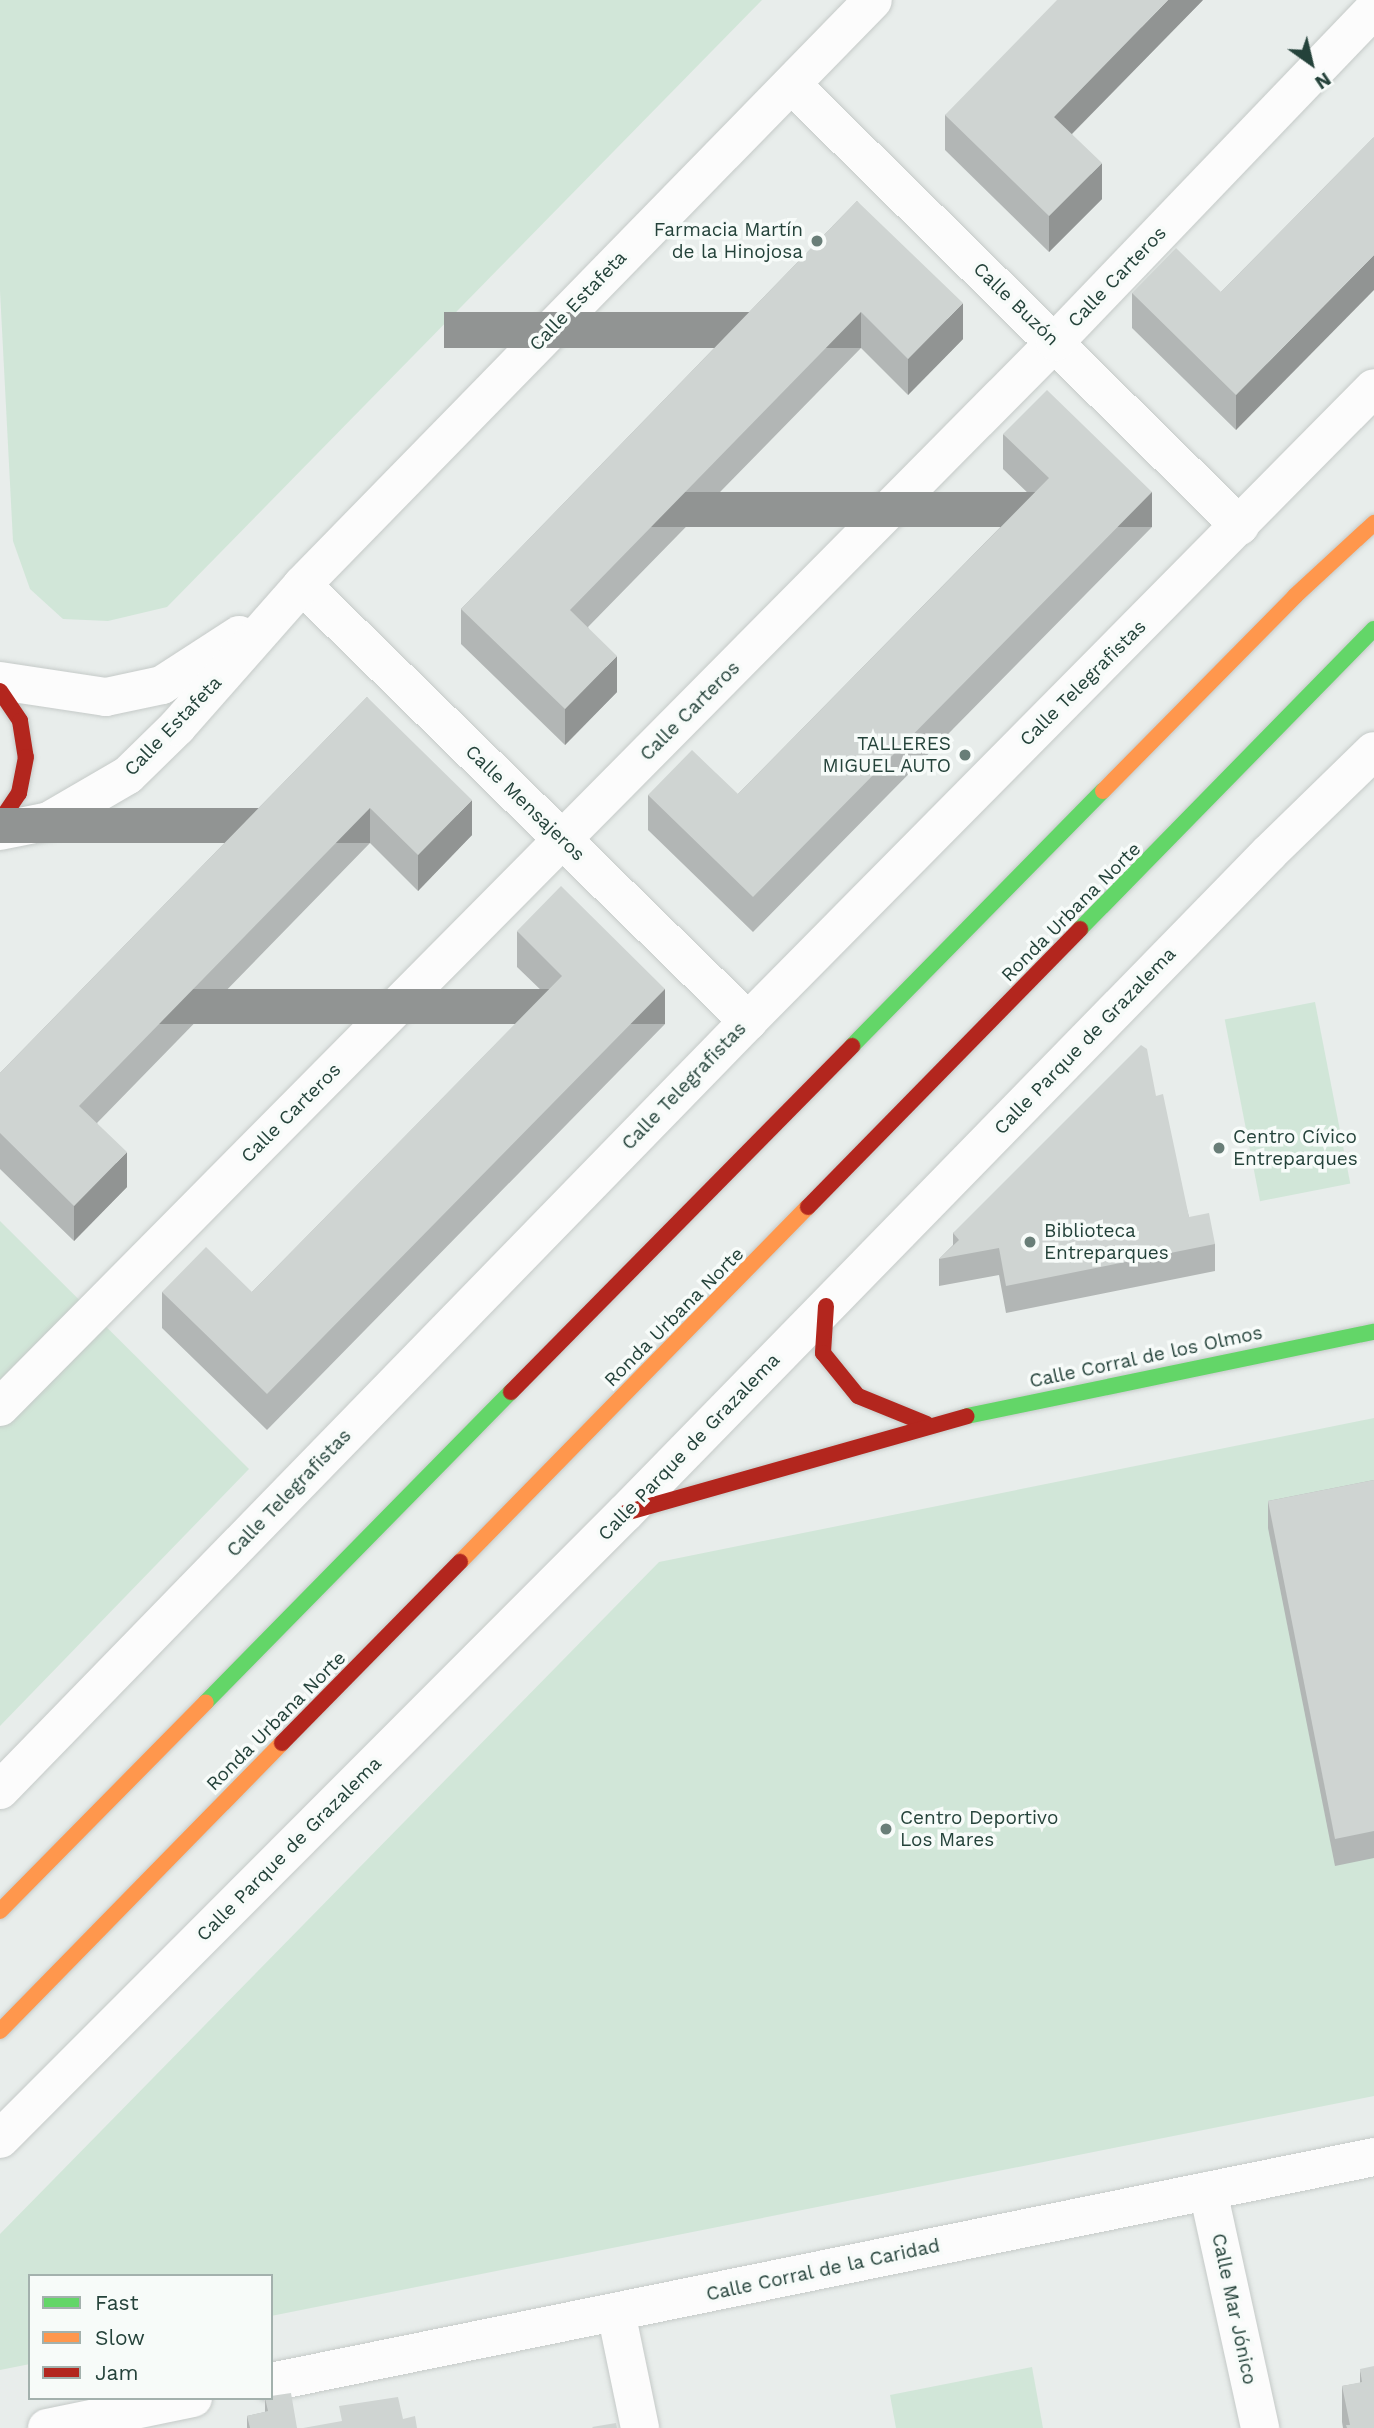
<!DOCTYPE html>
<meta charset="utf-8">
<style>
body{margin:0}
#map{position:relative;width:1374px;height:2428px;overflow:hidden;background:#e8edeb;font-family:"Work Sans",sans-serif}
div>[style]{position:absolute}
.green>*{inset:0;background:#d1e6d8;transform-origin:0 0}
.roads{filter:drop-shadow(0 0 2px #c5cac8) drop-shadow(0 0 2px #c5cac8)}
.street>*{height:38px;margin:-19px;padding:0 19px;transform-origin:19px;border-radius:19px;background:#fcfcfc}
.fast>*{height:16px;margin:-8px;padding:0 8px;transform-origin:8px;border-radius:8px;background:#63d668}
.slow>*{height:16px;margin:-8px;padding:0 8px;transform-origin:8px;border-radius:8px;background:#ff974d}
.jam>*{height:16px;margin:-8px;padding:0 8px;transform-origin:8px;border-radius:8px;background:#b3261e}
.wall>*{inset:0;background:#b2b6b5}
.shaded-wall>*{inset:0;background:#919493;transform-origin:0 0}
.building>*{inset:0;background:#cfd4d2}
.dots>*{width:19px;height:19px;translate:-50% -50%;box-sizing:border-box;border:4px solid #f7fbf9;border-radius:50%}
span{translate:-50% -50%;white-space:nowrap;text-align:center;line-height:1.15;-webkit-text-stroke:7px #f7fbf9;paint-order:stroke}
.poi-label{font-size:19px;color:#24423a}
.right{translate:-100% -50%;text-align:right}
.left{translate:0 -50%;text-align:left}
.street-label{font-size:19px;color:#24423a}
.legend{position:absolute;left:28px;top:2274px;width:245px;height:126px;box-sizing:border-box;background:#f7fbf9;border:2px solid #a3b1ad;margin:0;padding:9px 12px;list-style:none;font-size:21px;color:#24423a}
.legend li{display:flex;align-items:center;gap:14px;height:35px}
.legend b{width:35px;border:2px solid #a3b1ad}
.north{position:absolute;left:1276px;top:28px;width:70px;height:70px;-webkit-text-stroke:5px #f7fbf9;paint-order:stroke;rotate:146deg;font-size:19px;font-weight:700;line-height:28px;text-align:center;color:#24423a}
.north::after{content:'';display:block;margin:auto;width:24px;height:32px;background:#24423a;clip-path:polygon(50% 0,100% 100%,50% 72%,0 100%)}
</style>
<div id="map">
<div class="green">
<i style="clip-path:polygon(0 0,762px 0,167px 607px,108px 621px,63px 619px,30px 589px,13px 541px,0 291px)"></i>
<i style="left:1315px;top:1002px;width:185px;height:92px;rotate:79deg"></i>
<i style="clip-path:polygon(0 1221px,249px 1469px,0 1726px)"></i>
<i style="clip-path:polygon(1374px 1418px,1374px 2096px,271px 2316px,271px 2276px,30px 2276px,30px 2364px,0 2370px,0 2234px,659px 1562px)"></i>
<i style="clip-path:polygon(1032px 2367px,1043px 2428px,896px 2428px,890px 2395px)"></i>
</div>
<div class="roads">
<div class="street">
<i style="left:791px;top:84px;width:630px;rotate:44.55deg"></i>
<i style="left:302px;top:585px;width:624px;rotate:44.35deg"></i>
<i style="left:0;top:681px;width:107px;rotate:8.6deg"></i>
<i style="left:106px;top:697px;width:57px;rotate:-12.1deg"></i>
<i style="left:162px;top:685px;width:92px;rotate:-33deg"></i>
<i style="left:0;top:831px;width:50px;rotate:-11.5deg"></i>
<i style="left:49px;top:821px;width:91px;rotate:-30.2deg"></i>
<i style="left:128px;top:775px;width:69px;rotate:-44.4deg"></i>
<i style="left:177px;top:727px;width:189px;rotate:-48.6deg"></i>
<i style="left:302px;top:585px;width:817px;rotate:-45.69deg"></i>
<i style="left:0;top:1407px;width:1499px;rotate:-45.27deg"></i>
<i style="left:1055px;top:342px;width:461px;rotate:-46.2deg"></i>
<i style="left:0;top:1790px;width:1073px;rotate:-45.79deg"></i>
<i style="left:748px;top:1021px;width:890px;rotate:-45.32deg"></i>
<i style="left:0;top:2139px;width:885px;rotate:-45.05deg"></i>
<i style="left:625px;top:1513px;width:922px;rotate:-45.7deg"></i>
<i style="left:1269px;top:853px;width:146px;rotate:-44.2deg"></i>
<i style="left:1208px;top:2191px;width:243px;rotate:77.6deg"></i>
<i style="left:616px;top:2312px;width:118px;rotate:78.3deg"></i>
<i style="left:271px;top:2382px;width:1126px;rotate:-11.53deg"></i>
<i style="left:47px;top:2428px;width:149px;rotate:-11.6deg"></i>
</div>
<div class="fast">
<i style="left:1080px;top:929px;width:420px;rotate:-45.6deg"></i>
<i style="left:852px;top:1046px;width:358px;rotate:-45.5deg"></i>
<i style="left:967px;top:1416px;width:416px;rotate:-11.7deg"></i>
<i style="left:206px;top:1702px;width:435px;rotate:-45.5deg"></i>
</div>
<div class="slow">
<i style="left:1103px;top:791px;width:274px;rotate:-45.4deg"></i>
<i style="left:1295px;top:596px;width:108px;rotate:-42.7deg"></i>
<i style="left:460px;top:1562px;width:497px;rotate:-45.6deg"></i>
<i style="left:0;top:1911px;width:293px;rotate:-45.4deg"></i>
<i style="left:0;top:2031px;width:403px;rotate:-45.6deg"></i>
</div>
<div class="jam">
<i style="left:0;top:691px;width:36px;rotate:56deg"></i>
<i style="left:20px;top:721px;width:36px;rotate:81deg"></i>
<i style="left:26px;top:757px;width:37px;rotate:101deg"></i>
<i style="left:19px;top:793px;width:34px;rotate:124deg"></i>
<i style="left:808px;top:1207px;width:389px;rotate:-45.6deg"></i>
<i style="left:826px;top:1306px;width:47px;rotate:93.7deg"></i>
<i style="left:823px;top:1353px;width:55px;rotate:50.9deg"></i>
<i style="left:858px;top:1396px;width:74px;rotate:22.1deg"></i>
<i style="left:511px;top:1392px;width:486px;rotate:-45.4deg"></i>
<i style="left:625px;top:1513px;width:355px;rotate:-15.8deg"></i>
<i style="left:282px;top:1743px;width:254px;rotate:-45.5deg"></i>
</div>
</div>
<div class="wall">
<i style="clip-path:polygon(1203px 0,1072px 134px,1102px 199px,1049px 252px,945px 150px,945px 115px)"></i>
<i style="clip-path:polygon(1374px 137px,1236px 430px,1132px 328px,1132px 293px,1221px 292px)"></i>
<i style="clip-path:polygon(857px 201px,963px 339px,908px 395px,861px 348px,588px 627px,617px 692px,565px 745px,461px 644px,461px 609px)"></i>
<i style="clip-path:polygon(1003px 434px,1152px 527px,753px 932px,648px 830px,648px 795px,738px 794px,1031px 496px,1003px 469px)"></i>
<i style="clip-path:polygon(367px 697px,472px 835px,418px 891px,370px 843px,97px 1123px,127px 1187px,74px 1241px,0 1169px,0 1073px)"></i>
<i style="clip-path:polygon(517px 931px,665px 1024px,267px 1430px,162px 1328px,162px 1292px,252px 1292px,545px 994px,517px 967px)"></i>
<i style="clip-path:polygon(1156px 1096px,1189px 1217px,1215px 1244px,1215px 1271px,1006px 1313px,999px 1275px,939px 1286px,939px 1259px,953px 1245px,953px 1233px)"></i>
<i style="clip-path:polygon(1374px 1480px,1374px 1858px,1335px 1866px,1268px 1528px,1268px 1501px)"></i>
<i style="clip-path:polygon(1360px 2369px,1374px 2428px,1343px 2428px,1342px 2422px,1342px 2386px,1360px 2383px)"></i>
<i style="clip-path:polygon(265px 2398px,297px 2428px,247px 2428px,247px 2416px,265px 2412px)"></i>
</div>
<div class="shaded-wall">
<i style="clip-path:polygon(1168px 0,1203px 0,1054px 152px,1054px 117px)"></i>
<i style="clip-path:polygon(1102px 163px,1102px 199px,1049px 252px,1049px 216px)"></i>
<i style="clip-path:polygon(1374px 255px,1374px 290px,1236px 430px,1236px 395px)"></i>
<i style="clip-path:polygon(963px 303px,963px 339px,908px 395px,908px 359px)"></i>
<i style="left:861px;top:312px;width:36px;height:417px;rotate:90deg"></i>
<i style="left:1152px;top:492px;width:35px;height:569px;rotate:90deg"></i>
<i style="clip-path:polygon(617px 656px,617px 692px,565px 745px,565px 709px)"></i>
<i style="clip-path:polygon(472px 800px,472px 835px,418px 891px,418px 855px)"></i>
<i style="left:370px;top:808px;width:35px;height:417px;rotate:90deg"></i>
<i style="left:665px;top:989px;width:35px;height:568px;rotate:90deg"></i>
<i style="clip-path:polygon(127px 1152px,127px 1187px,74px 1241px,74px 1206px)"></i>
</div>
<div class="building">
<i style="clip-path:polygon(1057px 0,1168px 0,1054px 117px,1102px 163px,1049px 216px,945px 115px)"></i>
<i style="clip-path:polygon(1374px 137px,1374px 255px,1236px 395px,1132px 293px,1176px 248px,1221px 292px)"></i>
<i style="clip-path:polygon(857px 201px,963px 303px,908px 359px,861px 312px,570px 610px,617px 656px,565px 709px,461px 609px)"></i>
<i style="clip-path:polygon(1047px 390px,1152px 492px,753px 897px,648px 795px,692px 750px,738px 794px,1049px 478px,1003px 434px)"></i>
<i style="clip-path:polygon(367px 697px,472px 800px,418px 855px,370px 808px,79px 1106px,127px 1152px,74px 1206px,0 1133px,0 1073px)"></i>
<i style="clip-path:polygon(561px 886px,665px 989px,267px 1394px,162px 1292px,206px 1247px,252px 1292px,562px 976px,517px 931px)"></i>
<i style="clip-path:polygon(1141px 1045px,1147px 1049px,1156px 1096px,1163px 1094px,1189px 1217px,1209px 1213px,1215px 1244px,1006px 1286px,999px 1248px,939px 1259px,959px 1240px,953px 1233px)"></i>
<i style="clip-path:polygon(1374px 1480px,1374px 1831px,1335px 1839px,1268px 1501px)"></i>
<i style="clip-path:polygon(1374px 2366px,1374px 2428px,1347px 2428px,1346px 2425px,1350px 2425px,1342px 2386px,1362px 2382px,1360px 2369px)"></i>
<i style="clip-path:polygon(291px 2393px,297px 2428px,250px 2428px,247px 2416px,268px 2411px,265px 2398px,271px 2398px,271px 2396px)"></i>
<i style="clip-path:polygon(398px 2397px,403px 2419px,415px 2416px,417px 2428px,303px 2428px,342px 2421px,339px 2406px)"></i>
<i style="clip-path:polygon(616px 2423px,617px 2428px,593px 2428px,592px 2427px)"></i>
</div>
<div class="dots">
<i style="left:817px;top:241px;background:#697e78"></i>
<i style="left:965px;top:755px;background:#697e78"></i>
<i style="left:1219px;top:1148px;background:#697e78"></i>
<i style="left:1030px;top:1242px;background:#697e78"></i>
<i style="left:886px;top:1829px;background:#697e78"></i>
</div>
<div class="poi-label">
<span class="right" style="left:803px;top:241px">Farmacia Martín<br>de la Hinojosa</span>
<span class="right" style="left:951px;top:755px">TALLERES<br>MIGUEL AUTO</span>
<span class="left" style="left:1233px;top:1148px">Centro Cívico<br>Entreparques</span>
<span class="left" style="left:1044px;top:1242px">Biblioteca<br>Entreparques</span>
<span class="left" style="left:900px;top:1829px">Centro Deportivo<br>Los Mares</span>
</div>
<div class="street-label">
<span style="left:1117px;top:277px;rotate:-46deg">Calle Carteros</span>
<span style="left:578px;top:301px;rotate:-46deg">Calle Estafeta</span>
<span style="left:1016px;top:304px;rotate:44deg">Calle Buzón</span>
<span style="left:1083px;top:683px;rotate:-45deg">Calle Telegrafistas</span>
<span style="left:690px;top:711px;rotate:-45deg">Calle Carteros</span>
<span style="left:173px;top:726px;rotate:-46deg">Calle Estafeta</span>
<span style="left:525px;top:803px;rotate:44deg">Calle Mensajeros</span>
<span style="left:1071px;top:912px;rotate:-45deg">Ronda Urbana Norte</span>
<span style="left:1085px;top:1041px;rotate:-46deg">Calle Parque de Grazalema</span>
<span style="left:684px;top:1086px;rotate:-46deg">Calle Telegrafistas</span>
<span style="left:291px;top:1113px;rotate:-45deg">Calle Carteros</span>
<span style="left:674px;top:1317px;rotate:-45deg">Ronda Urbana Norte</span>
<span style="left:1146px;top:1357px;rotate:-12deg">Calle Corral de los Olmos</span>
<span style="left:689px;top:1447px;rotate:-46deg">Calle Parque de Grazalema</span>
<span style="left:289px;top:1493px;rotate:-46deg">Calle Telegrafistas</span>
<span style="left:276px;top:1721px;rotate:-45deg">Ronda Urbana Norte</span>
<span style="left:289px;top:1849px;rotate:-45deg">Calle Parque de Grazalema</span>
<span style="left:823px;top:2270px;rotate:-12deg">Calle Corral de la Caridad</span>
<span style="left:1234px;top:2309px;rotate:78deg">Calle Mar Jónico</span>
</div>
<ul class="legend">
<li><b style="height:9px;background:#63d668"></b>Fast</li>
<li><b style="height:9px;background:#ff974d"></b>Slow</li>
<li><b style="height:9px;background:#b3261e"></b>Jam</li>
</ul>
<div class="north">N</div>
</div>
